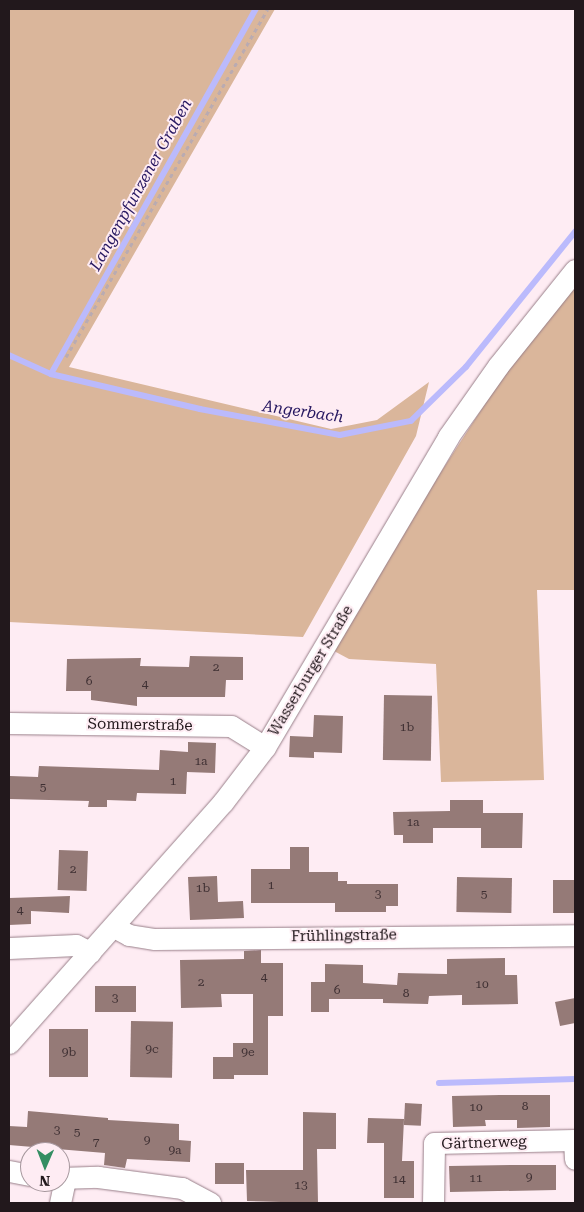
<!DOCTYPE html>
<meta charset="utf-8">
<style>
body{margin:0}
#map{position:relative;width:584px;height:1212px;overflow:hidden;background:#feecf3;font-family:"Roboto Serif",serif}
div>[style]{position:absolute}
.green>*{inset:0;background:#dab69b}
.stream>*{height:5.5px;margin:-2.75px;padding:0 2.75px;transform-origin:2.75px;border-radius:2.75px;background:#bbbafc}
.building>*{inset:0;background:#957a77;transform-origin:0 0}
.path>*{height:3px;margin-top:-1.5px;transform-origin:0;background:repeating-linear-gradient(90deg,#baabb1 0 4px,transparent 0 8px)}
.roads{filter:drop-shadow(0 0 1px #987f89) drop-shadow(0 0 1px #987f89)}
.minor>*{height:21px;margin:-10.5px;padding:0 10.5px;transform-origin:10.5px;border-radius:10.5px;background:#fff}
span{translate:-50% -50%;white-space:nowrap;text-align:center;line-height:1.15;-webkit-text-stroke:4px #feecf3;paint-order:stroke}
.number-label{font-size:12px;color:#3f3033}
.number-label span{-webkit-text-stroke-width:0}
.street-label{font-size:15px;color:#22181c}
.water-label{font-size:16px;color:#271861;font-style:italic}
.frame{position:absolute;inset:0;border:10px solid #22181c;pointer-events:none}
.north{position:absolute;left:20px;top:1142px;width:50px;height:50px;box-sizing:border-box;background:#feecf3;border:1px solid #a6979d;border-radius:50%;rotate:181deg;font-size:14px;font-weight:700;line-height:20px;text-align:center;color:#22181c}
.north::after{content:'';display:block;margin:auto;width:18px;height:22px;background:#348e63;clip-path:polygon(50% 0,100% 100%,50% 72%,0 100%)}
</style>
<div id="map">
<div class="green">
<i style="clip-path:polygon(9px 9px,275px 9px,69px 367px,331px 429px,377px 420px,429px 382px,416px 436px,303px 637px,9px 622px)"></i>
<i style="clip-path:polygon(575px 286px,575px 590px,537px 590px,544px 780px,441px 782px,436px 664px,349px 659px,334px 651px,415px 512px,503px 376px)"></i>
</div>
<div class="stream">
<i style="left:9px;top:355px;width:46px;rotate:24.3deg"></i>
<i style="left:51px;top:374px;width:153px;rotate:13.2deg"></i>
<i style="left:200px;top:409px;width:142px;rotate:10.5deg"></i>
<i style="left:340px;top:435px;width:72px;rotate:-11.2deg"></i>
<i style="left:411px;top:421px;width:77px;rotate:-44.5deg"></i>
<i style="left:466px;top:367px;width:174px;rotate:-51.1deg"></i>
<i style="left:51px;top:374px;width:419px;rotate:-60.7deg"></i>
<i style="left:439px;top:1083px;width:136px;rotate:-1.7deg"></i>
</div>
<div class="building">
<i style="clip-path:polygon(190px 656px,243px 657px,243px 680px,226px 680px,225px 697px,137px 697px,137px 706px,91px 700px,91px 691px,66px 691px,67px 659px,141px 658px,140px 666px,189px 667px)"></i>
<i style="left:384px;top:695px;width:48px;height:65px;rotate:1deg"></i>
<i style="clip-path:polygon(314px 715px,343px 716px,342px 753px,314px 752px,314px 758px,289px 757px,290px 736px,313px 737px)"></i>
<i style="clip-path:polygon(188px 742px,216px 743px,215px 773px,187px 772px,186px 794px,137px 793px,136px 801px,107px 800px,107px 807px,88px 807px,89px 801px,9px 799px,10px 776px,38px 777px,39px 766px,159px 770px,160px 750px,188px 752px)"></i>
<i style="clip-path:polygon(450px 800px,483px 800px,483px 813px,523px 813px,522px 848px,481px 848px,481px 828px,433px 828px,433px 843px,403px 843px,403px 835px,394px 835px,393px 812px,450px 811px)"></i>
<i style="clip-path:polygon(290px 847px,309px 847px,309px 872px,338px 872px,338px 881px,347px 881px,347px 884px,398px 884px,398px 906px,386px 906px,386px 912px,335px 912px,335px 903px,251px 903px,251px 869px,290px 869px)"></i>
<i style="left:59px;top:850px;width:29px;height:40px;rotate:2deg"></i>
<i style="clip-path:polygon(217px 876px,218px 902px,243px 901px,244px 918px,190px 920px,188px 877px)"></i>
<i style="left:457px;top:877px;width:55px;height:35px;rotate:1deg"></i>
<i style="left:553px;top:880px;width:22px;height:33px"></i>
<i style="clip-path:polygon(70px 896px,69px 913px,31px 911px,31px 924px,9px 925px,9px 898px)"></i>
<i style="clip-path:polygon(261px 950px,261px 963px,283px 963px,283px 1016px,268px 1016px,268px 1075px,234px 1075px,234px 1079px,213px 1079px,213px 1057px,233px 1057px,233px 1043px,253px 1043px,253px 994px,221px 994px,222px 1007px,181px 1008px,180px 960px,244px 959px,244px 951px)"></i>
<i style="clip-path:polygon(505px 958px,505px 975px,517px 975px,518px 1004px,462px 1005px,462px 995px,429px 996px,428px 1004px,383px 1003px,383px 999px,329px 999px,329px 1012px,311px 1012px,311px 982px,325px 982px,325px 964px,363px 965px,363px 983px,397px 985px,398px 973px,447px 974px,447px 959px)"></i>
<i style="left:95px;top:986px;width:41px;height:26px"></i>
<i style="clip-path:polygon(575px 998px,575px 1023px,560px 1026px,555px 1002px)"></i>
<i style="left:131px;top:1021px;width:42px;height:56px;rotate:1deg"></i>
<i style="left:88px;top:1029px;width:48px;height:39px;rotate:90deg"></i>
<i style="clip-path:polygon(500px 1095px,550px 1095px,550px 1127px,517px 1128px,517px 1120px,485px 1120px,486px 1126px,453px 1127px,452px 1096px)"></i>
<i style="left:405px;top:1103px;width:17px;height:22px;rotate:3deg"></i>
<i style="clip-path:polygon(28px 1111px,108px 1118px,108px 1120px,179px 1124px,179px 1140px,191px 1141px,190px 1162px,127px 1159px,125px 1168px,104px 1165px,105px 1153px,9px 1145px,9px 1126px,27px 1127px)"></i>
<i style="clip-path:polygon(303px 1112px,336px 1113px,336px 1149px,317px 1149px,318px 1203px,247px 1201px,246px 1170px,303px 1170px)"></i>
<i style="clip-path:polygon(368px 1118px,404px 1119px,402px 1161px,414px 1161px,414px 1198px,384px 1198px,384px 1143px,367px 1143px)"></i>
<i style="left:215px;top:1163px;width:29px;height:21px"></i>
<i style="clip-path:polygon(516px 1165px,556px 1165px,556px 1190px,450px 1192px,449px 1166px)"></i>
</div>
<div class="path">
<i style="left:66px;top:357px;width:402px;rotate:-59.9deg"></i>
</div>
<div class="roads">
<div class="minor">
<i style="left:9px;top:723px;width:222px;rotate:0.8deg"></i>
<i style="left:231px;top:726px;width:40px;rotate:32deg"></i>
<i style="left:114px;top:927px;width:17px;rotate:28deg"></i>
<i style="left:129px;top:935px;width:26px;rotate:9deg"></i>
<i style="left:155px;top:939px;width:420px;rotate:-0.5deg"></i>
<i style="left:9px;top:948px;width:67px;rotate:-2.6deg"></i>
<i style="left:76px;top:945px;width:16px;rotate:27deg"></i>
<i style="left:9px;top:1043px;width:322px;rotate:-48.4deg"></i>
<i style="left:223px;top:802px;width:69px;rotate:-52.6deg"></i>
<i style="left:265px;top:747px;width:360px;rotate:-59.4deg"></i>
<i style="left:448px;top:437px;width:87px;rotate:-54.8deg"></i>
<i style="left:498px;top:366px;width:123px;rotate:-51.3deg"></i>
<i style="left:9px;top:1171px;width:21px;rotate:11deg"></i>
<i style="left:60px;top:1178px;width:38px;rotate:-2deg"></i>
<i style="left:98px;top:1177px;width:85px;rotate:7.5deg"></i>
<i style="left:182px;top:1188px;width:32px;rotate:28deg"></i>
<i style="left:60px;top:1203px;width:25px;rotate:-78deg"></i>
<i style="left:433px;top:1203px;width:60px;rotate:-89deg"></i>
<i style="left:434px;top:1143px;width:140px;rotate:-1.2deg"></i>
<i style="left:574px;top:1140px;width:19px;rotate:87deg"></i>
</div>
</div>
<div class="number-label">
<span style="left:216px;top:668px">2</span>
<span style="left:89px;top:682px">6</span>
<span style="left:145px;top:685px">4</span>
<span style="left:407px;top:728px">1b</span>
<span style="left:201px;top:762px">1a</span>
<span style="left:173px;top:782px">1</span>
<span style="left:43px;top:788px">5</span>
<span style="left:413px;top:823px">1a</span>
<span style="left:73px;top:870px">2</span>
<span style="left:271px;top:886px">1</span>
<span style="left:203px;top:889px">1b</span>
<span style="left:378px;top:895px">3</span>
<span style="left:484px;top:895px">5</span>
<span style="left:20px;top:911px">4</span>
<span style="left:264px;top:978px">4</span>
<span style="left:201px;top:983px">2</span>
<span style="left:482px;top:985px">10</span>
<span style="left:337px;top:991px">6</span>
<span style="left:406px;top:994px">8</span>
<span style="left:115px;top:999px">3</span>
<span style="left:152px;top:1050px">9c</span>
<span style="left:69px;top:1053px">9b</span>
<span style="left:248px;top:1053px">9e</span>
<span style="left:525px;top:1107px">8</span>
<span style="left:476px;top:1108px">10</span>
<span style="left:57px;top:1131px">3</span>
<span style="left:77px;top:1133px">5</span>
<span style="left:147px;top:1141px">9</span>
<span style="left:96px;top:1143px">7</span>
<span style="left:175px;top:1151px">9a</span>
<span style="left:529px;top:1178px">9</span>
<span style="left:476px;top:1179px">11</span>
<span style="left:399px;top:1180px">14</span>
<span style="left:301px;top:1186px">13</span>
</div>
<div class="street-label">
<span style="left:311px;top:671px;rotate:-59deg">Wasserburger Straße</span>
<span style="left:140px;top:725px;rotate:1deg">Sommerstraße</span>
<span style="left:344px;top:936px;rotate:-1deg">Frühlingstraße</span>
<span style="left:484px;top:1143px;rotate:-2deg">Gärtnerweg</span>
</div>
<div class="water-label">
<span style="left:141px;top:185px;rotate:-61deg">Langenpfunzener Graben</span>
<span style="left:303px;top:412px;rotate:8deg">Angerbach</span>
</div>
<div class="frame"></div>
<div class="north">N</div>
</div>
